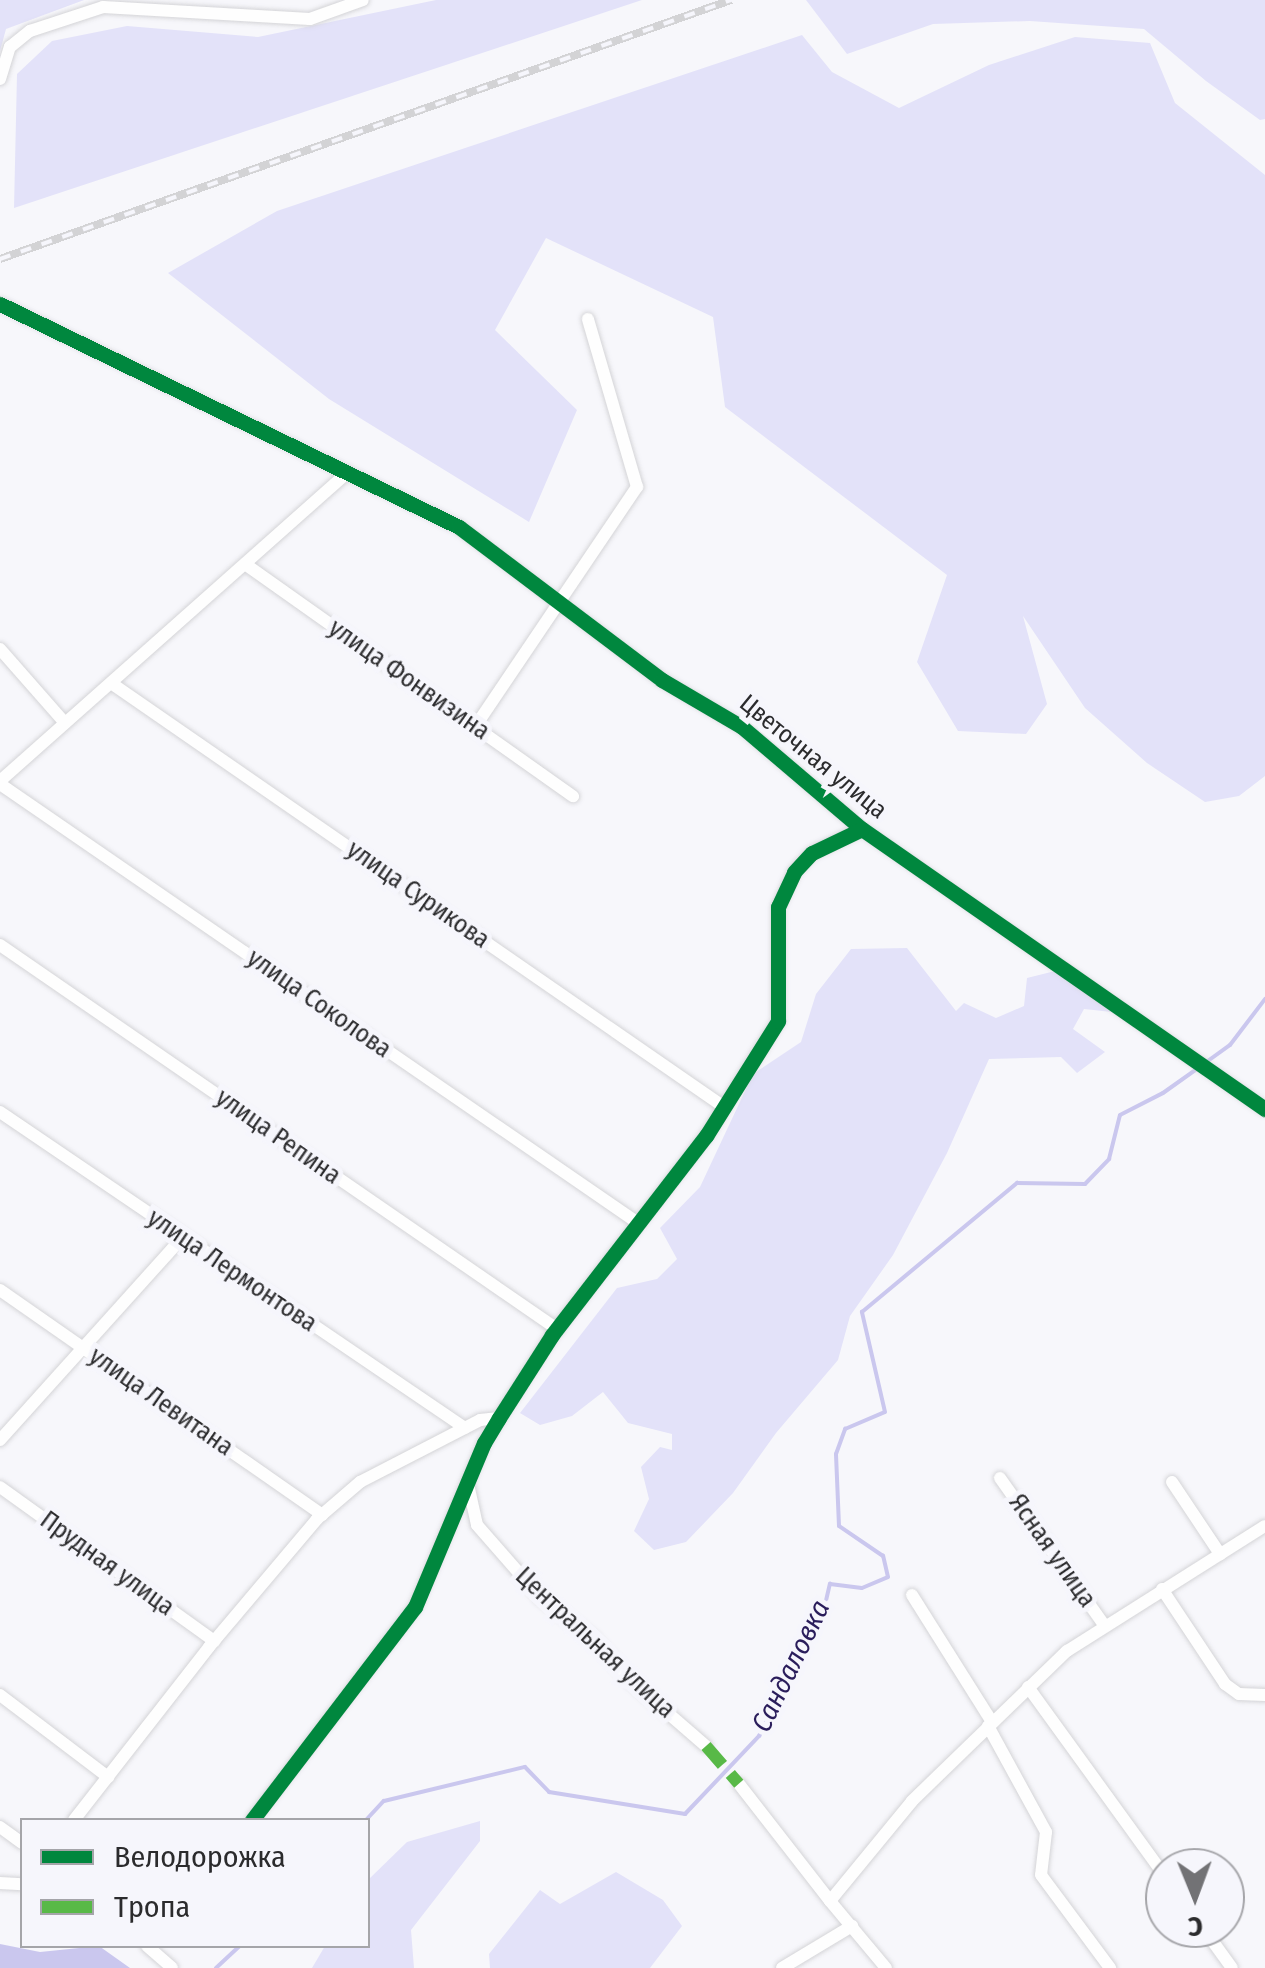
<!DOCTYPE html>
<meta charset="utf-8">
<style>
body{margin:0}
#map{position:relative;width:1265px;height:1968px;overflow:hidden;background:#f7f7fb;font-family:"Fira Sans Condensed",sans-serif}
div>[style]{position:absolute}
.green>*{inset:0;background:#e3e2f9}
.water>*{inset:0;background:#cac7ee}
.stream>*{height:4px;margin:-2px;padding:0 2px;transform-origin:2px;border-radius:2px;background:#cac7ee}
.roads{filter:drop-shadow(0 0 2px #d4d4d7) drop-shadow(0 0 2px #d4d4d7)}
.street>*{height:12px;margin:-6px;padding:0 6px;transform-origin:6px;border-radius:6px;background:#fefefe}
.rail>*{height:8px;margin-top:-4px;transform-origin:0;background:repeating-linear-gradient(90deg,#f6f6fc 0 11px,#d3d3d5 0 22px);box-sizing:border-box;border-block:2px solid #d3d3d5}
.quiet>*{height:12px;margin-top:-6px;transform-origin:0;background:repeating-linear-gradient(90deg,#58b947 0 25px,transparent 0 37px)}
.cycleway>*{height:15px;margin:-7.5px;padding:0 7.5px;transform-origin:7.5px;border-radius:7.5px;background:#00873e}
span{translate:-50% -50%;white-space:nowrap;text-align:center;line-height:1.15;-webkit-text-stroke:10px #f6f6fc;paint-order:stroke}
.street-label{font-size:25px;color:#2b2b2d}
.water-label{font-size:28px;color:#2a1d5b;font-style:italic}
.legend{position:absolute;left:20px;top:1818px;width:350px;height:130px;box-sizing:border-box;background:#f6f6fc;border:2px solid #a5a5a9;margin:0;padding:12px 18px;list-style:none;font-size:30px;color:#2b2b2d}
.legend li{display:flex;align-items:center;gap:20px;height:50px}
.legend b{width:50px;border:2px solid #a5a5a9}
.north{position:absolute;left:1145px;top:1848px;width:100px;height:100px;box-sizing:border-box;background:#f6f6fc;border:2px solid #a5a5a9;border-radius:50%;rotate:179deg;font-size:28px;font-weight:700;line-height:40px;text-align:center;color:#2b2b2d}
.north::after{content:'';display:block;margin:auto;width:35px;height:45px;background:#727275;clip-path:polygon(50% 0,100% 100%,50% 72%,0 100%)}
</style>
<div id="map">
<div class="green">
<i style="clip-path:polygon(0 0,84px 0,6px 29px,0 51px)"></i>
<i style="clip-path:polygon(436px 0,642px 0,14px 208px,17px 74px,52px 41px,127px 26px,258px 37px)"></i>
<i style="clip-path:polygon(806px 0,1265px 0,1265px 119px,1260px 120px,1206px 81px,1144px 29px,1030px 21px,933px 24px,847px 54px)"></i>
<i style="clip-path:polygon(802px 35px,832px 72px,899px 108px,989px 65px,1075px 37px,1150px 43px,1175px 103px,1265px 175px,1265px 776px,1239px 796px,1205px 802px,1147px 763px,1085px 708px,1023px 616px,1047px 704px,1026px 734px,958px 731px,917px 662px,947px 575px,725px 407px,713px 317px,546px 238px,495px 330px,577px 410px,529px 522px,329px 399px,168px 273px,277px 211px)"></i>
<i style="clip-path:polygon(907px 948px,956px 1011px,964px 1003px,996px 1018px,1024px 1006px,1027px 978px,1059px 970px,1112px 1012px,1084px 1009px,1073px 1029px,1105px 1052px,1077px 1073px,1061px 1057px,989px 1059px,947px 1153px,893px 1255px,850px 1316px,838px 1360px,776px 1433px,733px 1493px,686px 1542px,654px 1550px,634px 1531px,649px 1499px,641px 1467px,660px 1447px,672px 1450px,672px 1434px,628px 1423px,603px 1392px,572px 1416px,540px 1425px,520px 1413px,617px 1288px,657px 1279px,677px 1259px,660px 1228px,700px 1187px,753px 1074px,801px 1042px,816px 994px,851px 949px)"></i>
<i style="clip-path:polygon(480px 1821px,480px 1841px,411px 1930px,414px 1968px,312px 1968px,325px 1946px,368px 1946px,368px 1880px,407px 1842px)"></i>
<i style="clip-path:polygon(616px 1872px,663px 1900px,682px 1926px,650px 1968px,490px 1968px,489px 1954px,540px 1890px,560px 1904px)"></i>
</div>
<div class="water">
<i style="clip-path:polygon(0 1944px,40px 1952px,99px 1946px,130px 1968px,0 1968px)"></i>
</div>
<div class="stream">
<i style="left:1205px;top:1063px;width:31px;rotate:-36deg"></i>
<i style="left:1230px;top:1045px;width:58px;rotate:-52.7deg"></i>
<i style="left:366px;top:1820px;width:26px;rotate:-47deg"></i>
<i style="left:384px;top:1801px;width:145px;rotate:-13.6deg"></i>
<i style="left:525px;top:1767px;width:35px;rotate:46deg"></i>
<i style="left:549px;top:1792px;width:138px;rotate:9.2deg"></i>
<i style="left:685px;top:1814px;width:108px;rotate:-46.5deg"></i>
<i style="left:759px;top:1736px;width:147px;rotate:-63.3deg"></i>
<i style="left:825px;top:1605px;width:22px;rotate:-77deg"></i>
<i style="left:830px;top:1584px;width:32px;rotate:7deg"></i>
<i style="left:862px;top:1588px;width:28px;rotate:-23deg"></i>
<i style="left:888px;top:1577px;width:22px;rotate:-103deg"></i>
<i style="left:883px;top:1556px;width:53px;rotate:-145.7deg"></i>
<i style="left:839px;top:1526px;width:72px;rotate:-92.4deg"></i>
<i style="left:836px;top:1454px;width:27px;rotate:-70deg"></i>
<i style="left:845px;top:1429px;width:43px;rotate:-23deg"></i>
<i style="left:885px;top:1412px;width:103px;rotate:-103deg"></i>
<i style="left:862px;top:1312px;width:202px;rotate:-39.8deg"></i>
<i style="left:1017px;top:1183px;width:68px;rotate:0.8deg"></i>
<i style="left:1085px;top:1184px;width:35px;rotate:-46deg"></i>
<i style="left:1109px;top:1159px;width:45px;rotate:-76deg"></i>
<i style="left:1120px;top:1115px;width:48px;rotate:-27.1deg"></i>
<i style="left:1163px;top:1093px;width:43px;rotate:-35.5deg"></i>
<i style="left:216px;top:1968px;width:33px;rotate:-43deg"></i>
</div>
<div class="roads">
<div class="street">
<i style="left:0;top:79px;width:34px;rotate:-73deg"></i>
<i style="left:10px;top:47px;width:26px;rotate:-39deg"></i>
<i style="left:30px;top:31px;width:77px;rotate:-18.2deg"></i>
<i style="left:103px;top:7px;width:207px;rotate:3.3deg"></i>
<i style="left:310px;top:19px;width:56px;rotate:-19.7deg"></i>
<i style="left:0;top:304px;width:510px;rotate:25.91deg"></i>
<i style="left:459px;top:527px;width:254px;rotate:37deg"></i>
<i style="left:662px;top:680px;width:93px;rotate:30.4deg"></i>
<i style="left:742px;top:727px;width:157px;rotate:40.4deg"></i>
<i style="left:862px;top:829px;width:491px;rotate:34.8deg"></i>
<i style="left:245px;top:564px;width:402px;rotate:35.3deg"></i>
<i style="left:0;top:649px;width:98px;rotate:48.7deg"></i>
<i style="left:111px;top:683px;width:745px;rotate:34.67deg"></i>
<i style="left:475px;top:727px;width:290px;rotate:-56deg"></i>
<i style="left:637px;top:487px;width:175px;rotate:-106.3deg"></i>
<i style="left:0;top:781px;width:465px;rotate:-41.6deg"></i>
<i style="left:0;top:784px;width:774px;rotate:34.53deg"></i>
<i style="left:0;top:945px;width:677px;rotate:34.58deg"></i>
<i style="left:0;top:1112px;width:562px;rotate:34.2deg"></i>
<i style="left:0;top:1290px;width:393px;rotate:34.9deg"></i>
<i style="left:0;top:1440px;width:273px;rotate:-48deg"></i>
<i style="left:1000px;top:1478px;width:180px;rotate:54.7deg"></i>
<i style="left:1172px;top:1482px;width:87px;rotate:56.3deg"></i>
<i style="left:468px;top:1484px;width:42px;rotate:77.6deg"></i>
<i style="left:477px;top:1525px;width:97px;rotate:48.8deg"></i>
<i style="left:541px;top:1598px;width:66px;rotate:37.6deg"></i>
<i style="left:593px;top:1638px;width:59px;rotate:48.4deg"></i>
<i style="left:632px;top:1682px;width:98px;rotate:40.9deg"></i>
<i style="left:0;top:1487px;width:264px;rotate:35.7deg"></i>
<i style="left:1162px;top:1589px;width:114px;rotate:56.4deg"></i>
<i style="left:1225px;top:1684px;width:17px;rotate:36deg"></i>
<i style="left:1239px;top:1694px;width:26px;rotate:2deg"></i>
<i style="left:912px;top:1595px;width:150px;rotate:57.8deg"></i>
<i style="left:1028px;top:1687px;width:233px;rotate:54.1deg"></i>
<i style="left:0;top:1695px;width:136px;rotate:37.2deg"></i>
<i style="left:988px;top:1726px;width:121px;rotate:61.3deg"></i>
<i style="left:1046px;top:1832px;width:43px;rotate:96.6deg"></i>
<i style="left:1041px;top:1875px;width:116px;rotate:53.4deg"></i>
<i style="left:739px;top:1784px;width:148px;rotate:52.1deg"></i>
<i style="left:74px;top:1820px;width:219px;rotate:-52deg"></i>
<i style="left:209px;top:1647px;width:167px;rotate:-49.8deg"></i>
<i style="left:317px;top:1519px;width:57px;rotate:-40.7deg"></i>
<i style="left:360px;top:1482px;width:135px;rotate:-27.3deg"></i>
<i style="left:480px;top:1420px;width:19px;rotate:-6deg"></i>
<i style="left:252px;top:1820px;width:268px;rotate:-52.6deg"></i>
<i style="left:415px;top:1607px;width:178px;rotate:-67.2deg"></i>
<i style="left:484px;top:1443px;width:29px;rotate:-59deg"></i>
<i style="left:499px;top:1418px;width:98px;rotate:-57.4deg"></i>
<i style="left:552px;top:1335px;width:252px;rotate:-52.3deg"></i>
<i style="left:706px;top:1136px;width:136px;rotate:-57.9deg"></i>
<i style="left:778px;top:1021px;width:114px;rotate:-90deg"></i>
<i style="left:778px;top:907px;width:38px;rotate:-65deg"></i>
<i style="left:794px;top:872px;width:26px;rotate:-47deg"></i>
<i style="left:812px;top:853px;width:55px;rotate:-25.6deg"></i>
<i style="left:0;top:1827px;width:27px;rotate:36deg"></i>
<i style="left:0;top:1883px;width:22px;rotate:3deg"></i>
<i style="left:1203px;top:1928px;width:49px;rotate:54.1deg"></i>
<i style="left:147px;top:1946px;width:33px;rotate:41deg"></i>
<i style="left:782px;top:1968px;width:82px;rotate:-31deg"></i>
<i style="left:886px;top:1968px;width:87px;rotate:-129.9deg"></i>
<i style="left:830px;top:1901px;width:129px;rotate:-50.6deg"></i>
<i style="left:912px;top:1801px;width:216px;rotate:-44.1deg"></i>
<i style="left:1067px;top:1651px;width:234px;rotate:-32.3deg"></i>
</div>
</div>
<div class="rail">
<i style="left:0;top:259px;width:776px;rotate:-19.51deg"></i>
</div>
<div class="quiet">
<i style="left:706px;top:1746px;width:50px;rotate:49deg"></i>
</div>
<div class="cycleway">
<i style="left:0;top:304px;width:510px;rotate:25.91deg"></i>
<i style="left:459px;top:527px;width:254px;rotate:37deg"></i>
<i style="left:662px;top:680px;width:93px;rotate:30.4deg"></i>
<i style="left:742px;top:727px;width:157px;rotate:40.4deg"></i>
<i style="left:862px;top:829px;width:491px;rotate:34.8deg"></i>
<i style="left:252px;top:1820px;width:268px;rotate:-52.6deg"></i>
<i style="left:415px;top:1607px;width:178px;rotate:-67.2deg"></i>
<i style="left:484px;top:1443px;width:29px;rotate:-59deg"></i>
<i style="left:499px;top:1418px;width:98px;rotate:-57.4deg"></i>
<i style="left:552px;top:1335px;width:252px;rotate:-52.3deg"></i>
<i style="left:706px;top:1136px;width:136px;rotate:-57.9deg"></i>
<i style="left:778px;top:1021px;width:114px;rotate:-90deg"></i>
<i style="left:778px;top:907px;width:38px;rotate:-65deg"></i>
<i style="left:794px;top:872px;width:26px;rotate:-47deg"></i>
<i style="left:812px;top:853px;width:55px;rotate:-25.6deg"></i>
</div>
<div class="street-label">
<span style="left:409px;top:680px;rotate:35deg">улица Фонвизина</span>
<span style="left:813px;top:757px;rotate:39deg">Цветочная улица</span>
<span style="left:418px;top:895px;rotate:35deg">улица Сурикова</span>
<span style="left:319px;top:1004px;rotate:35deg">улица Соколова</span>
<span style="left:278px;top:1137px;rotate:35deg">улица Репина</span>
<span style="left:232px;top:1271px;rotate:34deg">улица Лермонтова</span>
<span style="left:161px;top:1402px;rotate:35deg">улица Левитана</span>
<span style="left:1052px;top:1551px;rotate:55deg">Ясная улица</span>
<span style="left:107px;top:1564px;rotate:36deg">Прудная улица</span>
<span style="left:595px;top:1643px;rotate:43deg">Центральная улица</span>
</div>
<div class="water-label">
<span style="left:791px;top:1666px;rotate:-64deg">Сандаловка</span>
</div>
<ul class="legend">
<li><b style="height:12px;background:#00873e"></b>Велодорожка</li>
<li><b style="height:12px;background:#58b947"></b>Тропа</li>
</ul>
<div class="north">С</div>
</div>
